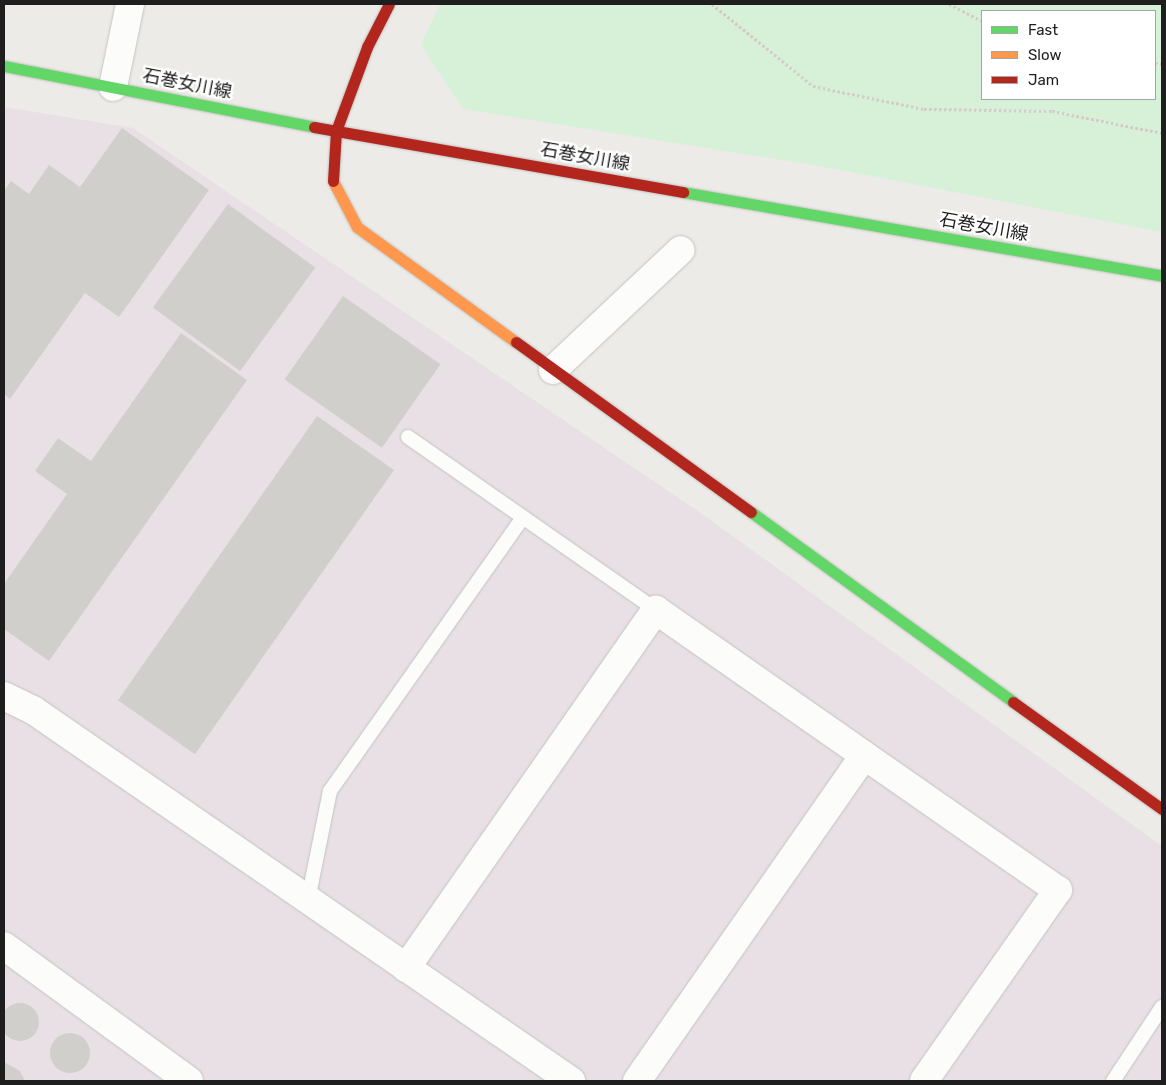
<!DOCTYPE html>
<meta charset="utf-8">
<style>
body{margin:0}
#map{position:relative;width:1166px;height:1085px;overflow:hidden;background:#ecebe7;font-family:Rubik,"Noto Sans JP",sans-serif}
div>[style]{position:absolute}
.industrial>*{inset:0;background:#e9e0e5}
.park>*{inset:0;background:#d7f1d8}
.building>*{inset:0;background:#d1cfcc;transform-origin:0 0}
.round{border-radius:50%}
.path>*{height:3px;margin-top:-1.5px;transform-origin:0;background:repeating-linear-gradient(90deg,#d5cac7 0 2.5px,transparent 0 5px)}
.roads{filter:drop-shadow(0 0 1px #c3c3c1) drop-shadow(0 0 1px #c3c3c1)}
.lane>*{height:14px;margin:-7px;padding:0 7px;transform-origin:7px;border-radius:7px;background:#fcfcfb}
.street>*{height:28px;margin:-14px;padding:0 14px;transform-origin:14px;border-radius:14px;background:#fcfcfb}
.fast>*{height:11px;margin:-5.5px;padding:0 5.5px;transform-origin:5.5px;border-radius:5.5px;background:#63d668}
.slow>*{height:11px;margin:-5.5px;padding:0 5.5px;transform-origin:5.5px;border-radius:5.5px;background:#ff974d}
.jam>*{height:11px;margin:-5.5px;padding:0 5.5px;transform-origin:5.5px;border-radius:5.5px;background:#b3261e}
span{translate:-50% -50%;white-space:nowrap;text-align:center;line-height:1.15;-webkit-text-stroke:4.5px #fff;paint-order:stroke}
.street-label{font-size:18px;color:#1e1e1e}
.frame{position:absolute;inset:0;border:5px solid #1e1e1e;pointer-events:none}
.legend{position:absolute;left:981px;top:10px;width:175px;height:90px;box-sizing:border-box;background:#fff;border:1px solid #a5a5a5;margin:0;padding:6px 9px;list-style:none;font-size:15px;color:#1e1e1e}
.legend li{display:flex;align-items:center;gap:10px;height:25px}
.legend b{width:25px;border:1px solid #a5a5a5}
</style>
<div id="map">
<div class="industrial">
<i style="clip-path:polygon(4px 107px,133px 128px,702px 514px,1162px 846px,1162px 1081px,4px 1081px)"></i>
</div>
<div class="park">
<i style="clip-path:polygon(evenodd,440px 4px,1162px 4px,1162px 232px,819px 166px,463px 109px,421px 45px,440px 4px,982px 11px,1155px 11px,1155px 99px,982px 99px,982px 11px)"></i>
</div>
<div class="building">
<i style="clip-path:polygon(122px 128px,209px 190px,119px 317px,85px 293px,10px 399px,4px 394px,4px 191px,11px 181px,29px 194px,49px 165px,80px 187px)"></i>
<i style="left:228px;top:204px;width:108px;height:128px;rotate:36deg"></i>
<i style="left:343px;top:296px;width:119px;height:102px;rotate:35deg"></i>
<i style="clip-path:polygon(181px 333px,247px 380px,49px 661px,4px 629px,4px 584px,67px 494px,35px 471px,58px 438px,91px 461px)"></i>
<i style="left:317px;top:416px;width:94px;height:347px;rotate:35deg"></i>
<i class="round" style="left:1px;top:1003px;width:38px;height:38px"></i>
<i class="round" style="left:50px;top:1033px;width:40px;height:40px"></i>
<i style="clip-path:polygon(4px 1062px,20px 1071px,25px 1081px,4px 1081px)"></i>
</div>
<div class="path">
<i style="left:712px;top:4px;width:130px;rotate:39.1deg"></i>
<i style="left:813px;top:86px;width:113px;rotate:11.7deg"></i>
<i style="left:924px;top:109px;width:128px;rotate:0.9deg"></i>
<i style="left:1052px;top:111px;width:112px;rotate:11.3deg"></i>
<i style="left:949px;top:4px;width:37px;rotate:27deg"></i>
<i style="left:1155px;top:63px;width:7px;rotate:8deg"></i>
</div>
<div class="roads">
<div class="lane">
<i style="left:408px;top:437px;width:302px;rotate:34.9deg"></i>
<i style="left:308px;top:900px;width:111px;rotate:-78.6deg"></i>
<i style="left:330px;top:791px;width:335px;rotate:-54.8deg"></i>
<i style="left:1113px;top:1081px;width:89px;rotate:-56.5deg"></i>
</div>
<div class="street">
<i style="left:113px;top:87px;width:85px;rotate:-78.4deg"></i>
<i style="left:553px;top:370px;width:175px;rotate:-43.2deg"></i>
<i style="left:4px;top:696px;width:32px;rotate:26deg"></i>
<i style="left:33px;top:710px;width:654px;rotate:34.59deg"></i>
<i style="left:4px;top:946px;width:229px;rotate:36.1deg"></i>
<i style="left:406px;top:968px;width:437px;rotate:-55.1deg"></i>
<i style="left:656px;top:610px;width:490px;rotate:34.9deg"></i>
<i style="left:1058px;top:890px;width:233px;rotate:125.1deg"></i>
<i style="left:637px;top:1081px;width:397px;rotate:-55.1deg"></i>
</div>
<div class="fast">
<i style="left:4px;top:66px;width:316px;rotate:11.1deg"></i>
<i style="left:683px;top:192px;width:486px;rotate:9.9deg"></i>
<i style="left:751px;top:512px;width:324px;rotate:35.9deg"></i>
</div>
<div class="slow">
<i style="left:333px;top:181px;width:52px;rotate:62.4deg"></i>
<i style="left:357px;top:227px;width:196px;rotate:35.9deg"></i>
</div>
<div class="jam">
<i style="left:314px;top:127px;width:375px;rotate:10deg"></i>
<i style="left:333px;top:181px;width:50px;rotate:-86.6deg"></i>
<i style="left:336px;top:131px;width:90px;rotate:-69.7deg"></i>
<i style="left:367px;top:47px;width:48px;rotate:-62.9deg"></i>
<i style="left:516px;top:342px;width:290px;rotate:35.9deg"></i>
<i style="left:1013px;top:702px;width:183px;rotate:35.7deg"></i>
</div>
</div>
<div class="street-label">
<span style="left:187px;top:84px;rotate:11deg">石巻女川線</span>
<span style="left:585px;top:157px;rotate:10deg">石巻女川線</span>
<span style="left:984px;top:227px;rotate:10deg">石巻女川線</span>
</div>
<div class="frame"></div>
<ul class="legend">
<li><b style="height:6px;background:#63d668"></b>Fast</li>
<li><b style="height:6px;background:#ff974d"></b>Slow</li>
<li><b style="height:6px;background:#b3261e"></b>Jam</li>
</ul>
</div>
